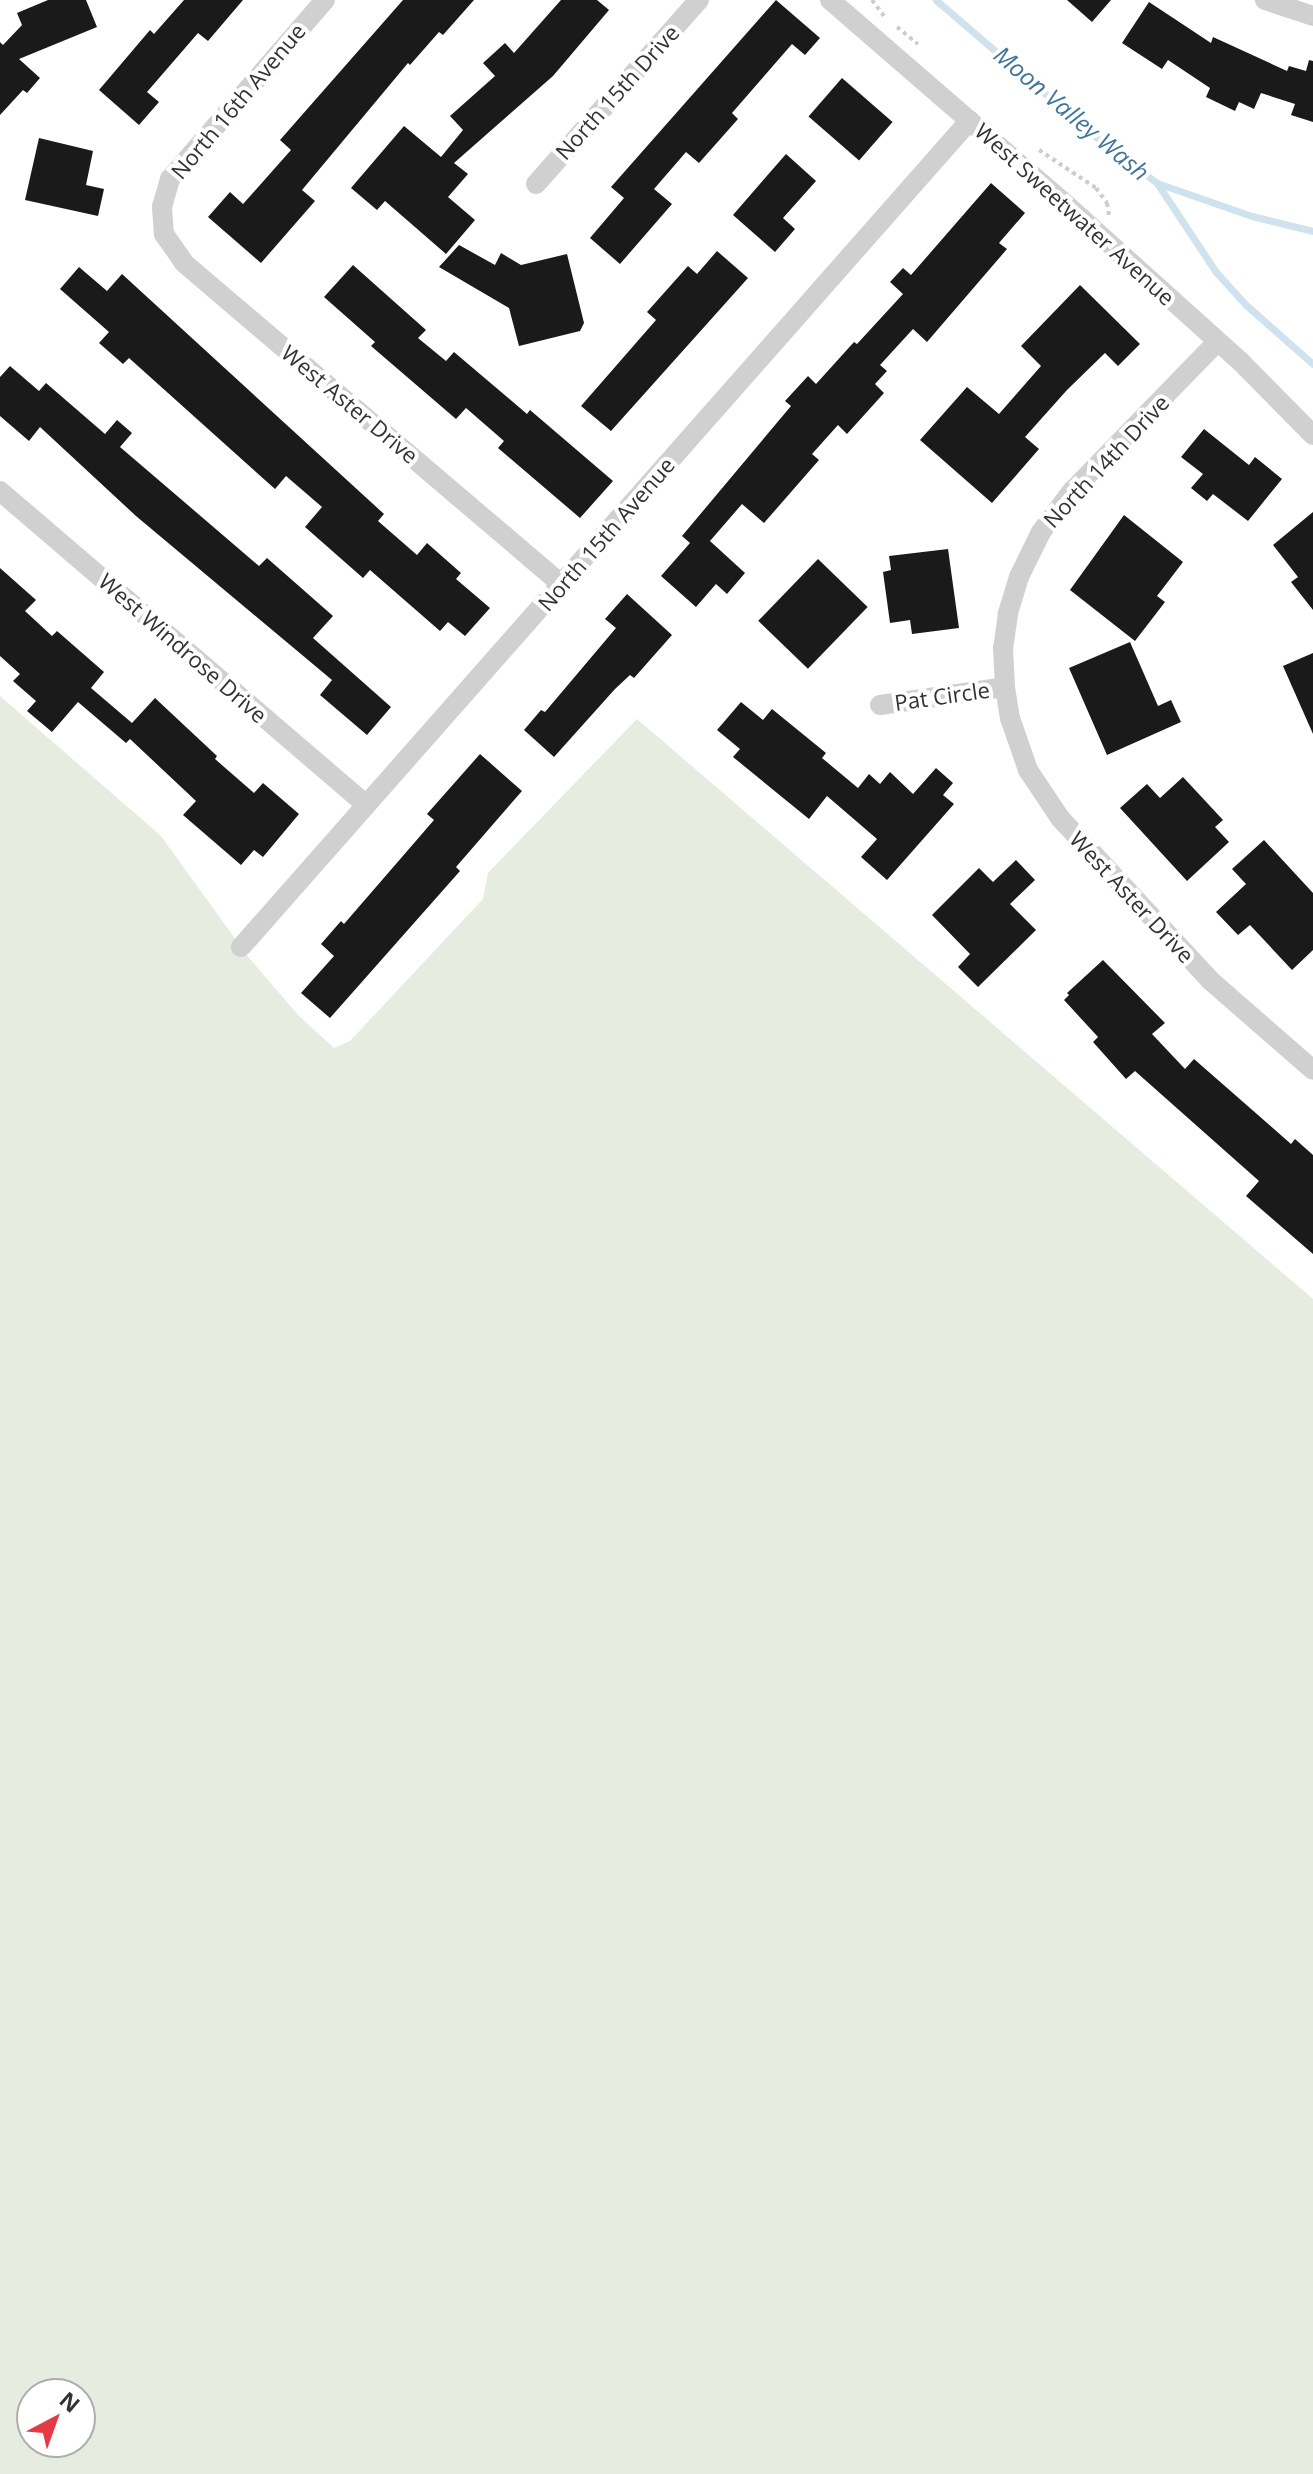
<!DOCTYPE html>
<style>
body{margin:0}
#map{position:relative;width:1313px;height:2474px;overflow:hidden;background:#fff;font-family:"Open Sans",sans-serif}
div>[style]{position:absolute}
.green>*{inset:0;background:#e6ecdf}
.stream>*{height:7px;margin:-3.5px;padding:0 3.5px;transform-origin:3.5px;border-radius:3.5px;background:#cfe2ee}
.building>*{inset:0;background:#1a1a1a;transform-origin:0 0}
.path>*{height:4px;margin-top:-2px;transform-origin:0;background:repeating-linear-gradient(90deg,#cdcdcd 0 4px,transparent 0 8px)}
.minor>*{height:20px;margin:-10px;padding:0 10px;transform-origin:10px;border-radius:10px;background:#d0d0d0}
span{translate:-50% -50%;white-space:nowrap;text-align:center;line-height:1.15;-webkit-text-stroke:8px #fff;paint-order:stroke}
.street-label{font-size:22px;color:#333}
.water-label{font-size:24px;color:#3f7597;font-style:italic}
.north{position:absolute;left:16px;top:2378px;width:80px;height:80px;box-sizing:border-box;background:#fff;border:2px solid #adadad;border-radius:50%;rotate:41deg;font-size:22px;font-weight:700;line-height:32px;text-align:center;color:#333}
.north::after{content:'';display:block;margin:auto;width:28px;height:36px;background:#e63946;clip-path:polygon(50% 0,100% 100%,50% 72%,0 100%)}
</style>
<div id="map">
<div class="green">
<i style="clip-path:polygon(evenodd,0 696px,161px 836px,249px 958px,299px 1016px,334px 1048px,350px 1041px,483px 899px,488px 873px,637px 719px,1313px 1299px,1313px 2474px,0 2474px,0 696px,32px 2394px,80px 2394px,80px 2442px,32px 2442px,32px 2394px)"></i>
</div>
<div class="stream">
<i style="left:936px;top:0;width:207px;rotate:40.7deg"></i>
<i style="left:1093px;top:135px;width:80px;rotate:36.9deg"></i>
<i style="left:1157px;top:183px;width:101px;rotate:19.2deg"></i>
<i style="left:1252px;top:216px;width:63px;rotate:13.8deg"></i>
<i style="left:1157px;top:183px;width:107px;rotate:56.5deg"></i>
<i style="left:1216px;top:272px;width:45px;rotate:47.7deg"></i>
<i style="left:1246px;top:305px;width:89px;rotate:41.4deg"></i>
</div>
<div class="building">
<i style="clip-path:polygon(48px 0,86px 0,97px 27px,19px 59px,40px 78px,27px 93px,23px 90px,0 115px,0 42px,3px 45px,22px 25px,17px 13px)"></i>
<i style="clip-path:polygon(184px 0,243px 0,208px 41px,198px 33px,147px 92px,159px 102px,139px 125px,99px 90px,150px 30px,154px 34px)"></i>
<i style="clip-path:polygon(403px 0,474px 0,443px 35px,439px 32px,410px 65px,408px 63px,302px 190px,315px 201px,261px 263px,208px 217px,230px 192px,243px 204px,291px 150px,280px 140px)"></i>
<i style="clip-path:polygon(561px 0,597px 0,609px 10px,553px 76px,454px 163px,468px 174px,448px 197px,475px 220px,446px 254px,385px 201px,377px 210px,351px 188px,404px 126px,441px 157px,463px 130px,450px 116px,495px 76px,483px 63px,505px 43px,514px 53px)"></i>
<i style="clip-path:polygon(776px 0,820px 38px,805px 55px,792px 44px,732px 113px,738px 119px,699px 163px,686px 152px,654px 189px,672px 204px,620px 264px,590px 238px,624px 198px,611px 187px)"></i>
<i style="clip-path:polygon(1067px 0,1111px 0,1092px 22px)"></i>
<i style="clip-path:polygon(1149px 2px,1211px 43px,1213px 37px,1287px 71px,1289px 66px,1306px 71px,1309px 60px,1313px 61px,1313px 122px,1291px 115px,1295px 104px,1261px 93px,1254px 109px,1239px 102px,1235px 111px,1206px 97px,1210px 88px,1168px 60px,1162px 69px,1122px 43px)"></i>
<i style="left:842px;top:78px;width:67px;height:51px;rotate:41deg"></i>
<i style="clip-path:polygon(39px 138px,93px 151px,86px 185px,104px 189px,98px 216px,25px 200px)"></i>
<i style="clip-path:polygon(786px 154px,816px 181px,783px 218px,795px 229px,775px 252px,733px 215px)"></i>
<i style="clip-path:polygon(991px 183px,1025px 213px,999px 243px,1007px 249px,927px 342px,913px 329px,880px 365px,887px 371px,875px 384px,884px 393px,847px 434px,838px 425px,812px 454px,819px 460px,764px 523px,742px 504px,710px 541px,745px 573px,727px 594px,716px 584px,696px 607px,661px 576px,690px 543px,682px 536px,791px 406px,785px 401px,808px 376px,816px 384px,854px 342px,857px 344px,903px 294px,890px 282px,903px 268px,911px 275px)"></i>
<i style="clip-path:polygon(459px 245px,495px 265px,501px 253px,521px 265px,567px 254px,584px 323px,580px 331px,519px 346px,509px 308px,439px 267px)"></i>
<i style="clip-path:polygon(717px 251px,748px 278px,611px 431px,581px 406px,656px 320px,647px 312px,688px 266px,697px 274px)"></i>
<i style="clip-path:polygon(353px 265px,426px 330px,418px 338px,446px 361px,454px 352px,527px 414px,530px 410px,613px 481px,580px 518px,498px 448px,504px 441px,466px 408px,456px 419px,371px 346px,375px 342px,324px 297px)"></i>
<i style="clip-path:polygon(79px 267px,107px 291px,122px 274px,384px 514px,378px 521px,417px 555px,427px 543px,461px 573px,456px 579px,490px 608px,465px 636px,448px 622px,440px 631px,370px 570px,363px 578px,305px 527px,322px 507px,286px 476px,275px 489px,129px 358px,123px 364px,99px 343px,109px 332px,60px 289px)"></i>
<i style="clip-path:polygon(1080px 285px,1140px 344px,1118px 366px,1105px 353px,1067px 390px,1025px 437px,1039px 449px,992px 503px,920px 440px,967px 387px,999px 414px,1041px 366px,1021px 346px)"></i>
<i style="clip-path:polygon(10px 366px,39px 391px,46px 383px,105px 434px,117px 420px,132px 433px,120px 447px,259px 566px,267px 558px,333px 616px,313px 638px,391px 707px,367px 735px,320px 695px,332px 680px,136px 516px,40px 427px,29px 441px,0 416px,0 377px)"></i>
<i style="clip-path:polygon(1204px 429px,1249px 465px,1255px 457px,1282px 479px,1248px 521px,1213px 494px,1207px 501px,1191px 488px,1203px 474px,1181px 457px)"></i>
<i style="clip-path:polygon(1313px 512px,1313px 610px,1291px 582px,1298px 577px,1273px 545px)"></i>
<i style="clip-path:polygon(1124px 515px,1183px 562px,1157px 596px,1165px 602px,1135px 641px,1070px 590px)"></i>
<i style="clip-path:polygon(948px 549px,959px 628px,912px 634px,910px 620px,890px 623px,883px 572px,891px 570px,889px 556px)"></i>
<i style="left:818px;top:559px;width:69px;height:86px;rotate:44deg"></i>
<i style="clip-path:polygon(0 568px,36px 600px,25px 611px,52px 636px,57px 631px,104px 672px,91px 688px,132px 723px,155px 698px,217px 756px,215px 759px,254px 793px,263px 783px,299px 814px,263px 857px,254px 850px,241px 865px,183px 815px,196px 801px,130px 739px,126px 743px,78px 702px,52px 732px,27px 711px,36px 701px,13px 681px,20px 674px,0 656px)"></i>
<i style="clip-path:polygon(627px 594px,672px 635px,634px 678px,630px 675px,615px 689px,554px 757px,524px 730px,541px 710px,545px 712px,616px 628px,605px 619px)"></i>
<i style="clip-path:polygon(1130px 642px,1158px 706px,1171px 700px,1181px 722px,1107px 755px,1069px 668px)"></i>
<i style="clip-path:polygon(1313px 653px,1313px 734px,1283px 666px)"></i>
<i style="clip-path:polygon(741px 702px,763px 720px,772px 709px,826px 753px,822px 758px,858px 788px,869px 774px,880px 784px,890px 772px,913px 794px,936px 768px,953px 783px,943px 795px,954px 804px,887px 880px,861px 857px,877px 839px,827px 796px,809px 819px,733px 757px,740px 749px,717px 730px)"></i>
<i style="clip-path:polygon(480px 754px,522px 791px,456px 867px,460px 871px,330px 1018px,301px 993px,334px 956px,321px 944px,341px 921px,344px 924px,434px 820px,427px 814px)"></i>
<i style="clip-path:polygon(1183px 777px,1223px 820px,1215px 827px,1229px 842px,1187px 881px,1120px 808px,1147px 784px,1160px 798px)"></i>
<i style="clip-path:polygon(1264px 840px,1313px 893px,1313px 950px,1292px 970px,1250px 925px,1238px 935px,1216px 912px,1246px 884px,1232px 869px)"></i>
<i style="clip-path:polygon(1016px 860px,1035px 880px,1010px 904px,1036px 930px,978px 987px,958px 967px,970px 954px,932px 915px,979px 868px,993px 882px)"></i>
<i style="clip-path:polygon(1103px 960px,1165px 1023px,1152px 1034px,1185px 1069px,1194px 1059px,1291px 1144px,1295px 1139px,1313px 1155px,1313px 1254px,1246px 1196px,1259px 1181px,1135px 1071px,1126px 1079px,1093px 1042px,1098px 1037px,1064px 1000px,1069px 995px,1067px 993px)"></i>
</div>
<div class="path">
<i style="left:872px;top:0;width:20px;rotate:53deg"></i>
<i style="left:897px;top:27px;width:27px;rotate:39deg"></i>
<i style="left:1039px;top:150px;width:69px;rotate:33.7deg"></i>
<i style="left:1096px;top:188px;width:19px;rotate:54deg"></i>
<i style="left:1107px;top:203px;width:12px;rotate:81deg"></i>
</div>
<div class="minor">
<i style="left:325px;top:0;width:237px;rotate:130.9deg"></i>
<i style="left:170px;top:179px;width:29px;rotate:106deg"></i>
<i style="left:162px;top:207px;width:27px;rotate:86deg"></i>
<i style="left:164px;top:234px;width:35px;rotate:55deg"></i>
<i style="left:184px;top:263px;width:497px;rotate:40.4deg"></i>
<i style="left:830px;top:0;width:306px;rotate:40.9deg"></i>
<i style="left:1061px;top:200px;width:241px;rotate:42deg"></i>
<i style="left:1240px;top:361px;width:104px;rotate:45.4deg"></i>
<i style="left:1265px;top:0;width:51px;rotate:18.4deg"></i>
<i style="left:536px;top:184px;width:246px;rotate:-48.5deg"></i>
<i style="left:1217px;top:342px;width:208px;rotate:134.2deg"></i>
<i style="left:1072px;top:491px;width:51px;rotate:127.1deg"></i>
<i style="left:1041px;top:532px;width:50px;rotate:116.1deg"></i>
<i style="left:1019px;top:577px;width:39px;rotate:107deg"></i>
<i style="left:1008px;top:614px;width:34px;rotate:98deg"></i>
<i style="left:1003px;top:648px;width:39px;rotate:87deg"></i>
<i style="left:1005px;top:687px;width:31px;rotate:81deg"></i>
<i style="left:1010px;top:718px;width:55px;rotate:70.9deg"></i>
<i style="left:1028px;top:770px;width:58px;rotate:56.3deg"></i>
<i style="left:1060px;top:818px;width:222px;rotate:47.2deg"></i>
<i style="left:1211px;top:981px;width:135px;rotate:41.1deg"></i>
<i style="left:0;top:491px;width:482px;rotate:40.6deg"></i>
<i style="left:880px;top:705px;width:126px;rotate:-8.2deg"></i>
<i style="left:241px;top:947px;width:1102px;rotate:-48.6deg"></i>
</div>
<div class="street-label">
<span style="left:617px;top:92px;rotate:-48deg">North 15th Drive</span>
<span style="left:238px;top:101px;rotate:-50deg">North 16th Avenue</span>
<span style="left:1075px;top:214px;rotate:42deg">West Sweetwater Avenue</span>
<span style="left:350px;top:404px;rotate:40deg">West Aster Drive</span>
<span style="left:1106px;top:461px;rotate:-47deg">North 14th Drive</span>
<span style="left:606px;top:534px;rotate:-49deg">North 15th Avenue</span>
<span style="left:183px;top:648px;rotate:41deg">West Windrose Drive</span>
<span style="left:942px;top:696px;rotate:-8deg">Pat Circle</span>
<span style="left:1132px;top:897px;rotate:47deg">West Aster Drive</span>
</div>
<div class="water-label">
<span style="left:1072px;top:113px;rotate:40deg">Moon Valley Wash</span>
</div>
<div class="north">N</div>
</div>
